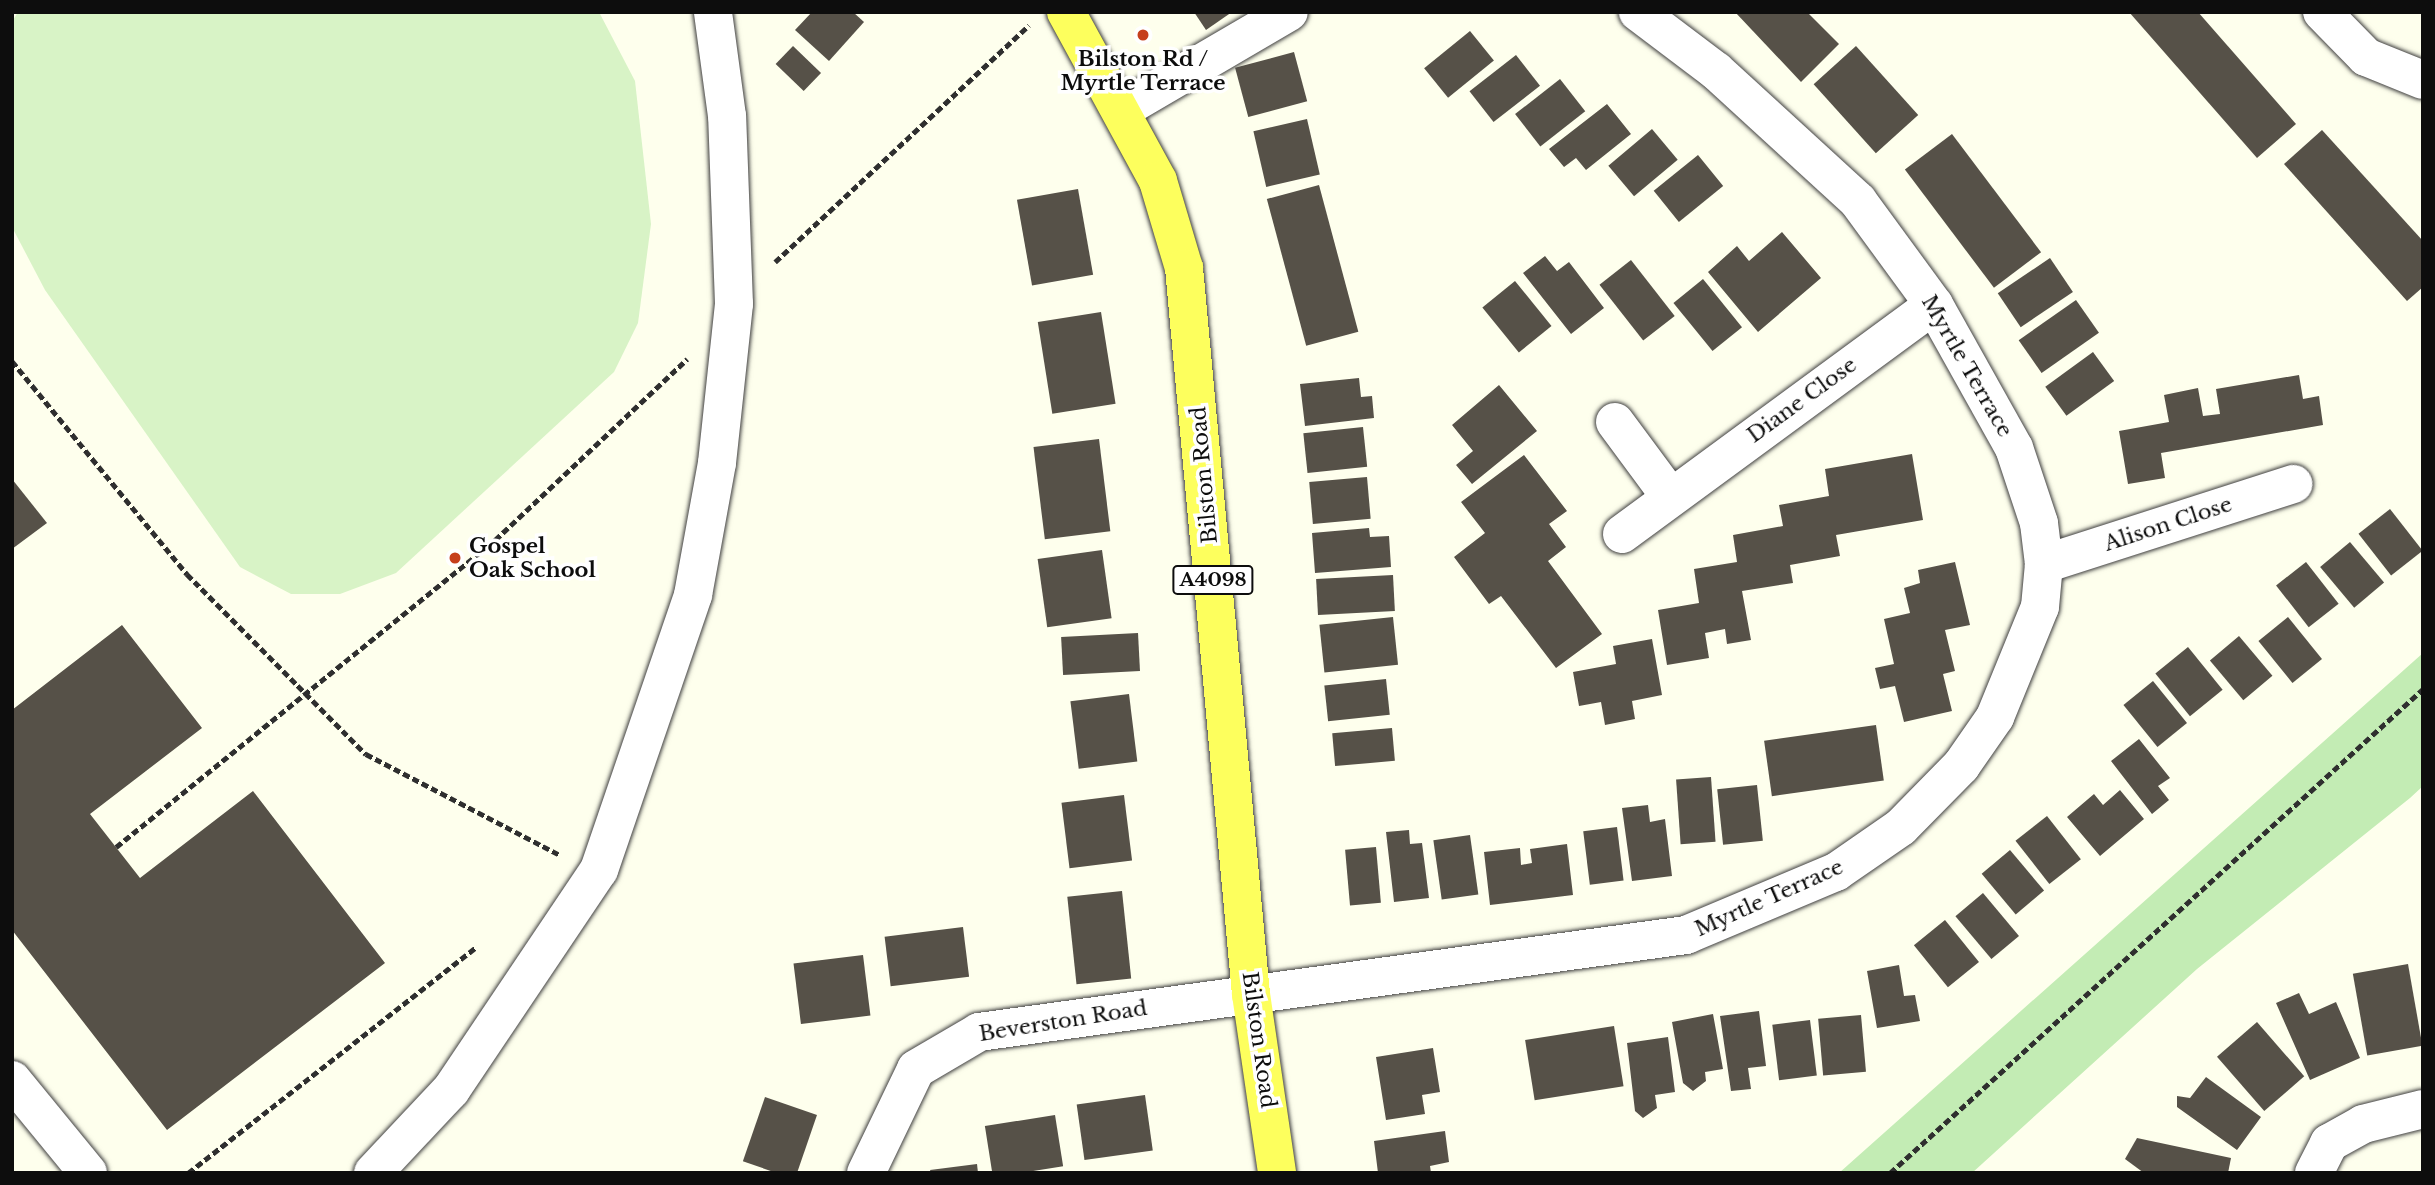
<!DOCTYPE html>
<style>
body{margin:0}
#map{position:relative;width:2435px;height:1185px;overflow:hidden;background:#feffed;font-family:"Libre Baskerville",serif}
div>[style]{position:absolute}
.green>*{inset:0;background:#c3ecb4}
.pitch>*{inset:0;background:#d8f3c6}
.building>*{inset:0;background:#565148;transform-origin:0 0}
.path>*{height:4.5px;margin-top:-2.25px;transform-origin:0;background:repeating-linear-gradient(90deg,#2f2f2f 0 7px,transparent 0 10.5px)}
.roads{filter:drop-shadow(0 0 2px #404040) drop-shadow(0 0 2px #404040)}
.minor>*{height:38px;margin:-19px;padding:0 19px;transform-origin:19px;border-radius:19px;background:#fff}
.major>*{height:38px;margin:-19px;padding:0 19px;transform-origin:19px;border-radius:19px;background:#fdff5d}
.dots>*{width:19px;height:19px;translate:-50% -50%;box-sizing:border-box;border:4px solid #fff;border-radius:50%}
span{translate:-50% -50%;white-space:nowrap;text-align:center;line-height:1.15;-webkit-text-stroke:7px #fff;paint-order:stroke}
.shield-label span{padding:2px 5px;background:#fff;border:2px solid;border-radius:5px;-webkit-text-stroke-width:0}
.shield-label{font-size:19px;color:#0d0d0d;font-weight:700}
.poi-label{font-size:21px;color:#0d0d0d;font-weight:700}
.left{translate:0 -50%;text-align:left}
.street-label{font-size:21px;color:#0d0d0d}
.frame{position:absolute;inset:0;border:14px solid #0d0d0d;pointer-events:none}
</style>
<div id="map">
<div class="green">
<i style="clip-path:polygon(2423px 653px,2423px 786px,2410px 798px,2197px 969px,1972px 1173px,1839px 1173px)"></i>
</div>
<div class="pitch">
<i style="clip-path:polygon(18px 12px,599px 12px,635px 81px,651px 224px,638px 323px,614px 372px,396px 573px,340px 594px,291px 594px,240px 567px,45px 290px,12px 227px,12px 22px)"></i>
</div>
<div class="building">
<i style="clip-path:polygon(812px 12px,853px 12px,864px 22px,829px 61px,795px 30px)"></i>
<i style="clip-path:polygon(1194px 12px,1232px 12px,1206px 30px)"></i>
<i style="clip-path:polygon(1735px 12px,1807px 12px,1839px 44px,1801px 82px)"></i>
<i style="clip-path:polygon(2129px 12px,2198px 12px,2296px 124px,2257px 158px)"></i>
<i style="left:1470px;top:31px;width:38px;height:59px;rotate:51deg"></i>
<i style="left:793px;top:46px;width:39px;height:25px;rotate:44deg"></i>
<i style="left:1856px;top:46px;width:93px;height:57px;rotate:48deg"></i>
<i style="left:1294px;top:52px;width:51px;height:61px;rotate:75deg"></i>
<i style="left:1516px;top:55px;width:39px;height:59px;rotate:52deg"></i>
<i style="left:1560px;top:79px;width:41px;height:57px;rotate:52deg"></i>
<i style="clip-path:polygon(1607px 104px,1631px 134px,1586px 170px,1576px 158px,1564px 167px,1549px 149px)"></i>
<i style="left:1307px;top:119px;width:57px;height:55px;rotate:77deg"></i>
<i style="left:1652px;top:129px;width:40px;height:57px;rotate:50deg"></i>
<i style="clip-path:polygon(2322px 130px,2423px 241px,2423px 287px,2407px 301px,2284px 164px)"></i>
<i style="left:1952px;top:134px;width:148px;height:59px;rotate:53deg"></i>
<i style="left:1698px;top:155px;width:40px;height:57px;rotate:51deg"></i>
<i style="left:1319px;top:185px;width:152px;height:54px;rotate:75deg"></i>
<i style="left:1078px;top:189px;width:87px;height:62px;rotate:80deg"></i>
<i style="clip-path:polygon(1782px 232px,1821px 278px,1758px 332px,1708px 272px,1737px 246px,1749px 261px)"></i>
<i style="clip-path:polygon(1545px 256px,1557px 271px,1569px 262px,1604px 308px,1571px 334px,1523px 273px)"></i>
<i style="left:2050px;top:258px;width:41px;height:63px;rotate:56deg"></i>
<i style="left:1631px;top:260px;width:71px;height:40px;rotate:52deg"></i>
<i style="left:1703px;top:279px;width:62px;height:38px;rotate:51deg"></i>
<i style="left:1515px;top:281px;width:58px;height:42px;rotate:51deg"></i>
<i style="left:2076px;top:300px;width:40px;height:70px;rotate:55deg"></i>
<i style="left:1101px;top:312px;width:93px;height:64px;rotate:81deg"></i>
<i style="left:2093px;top:352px;width:36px;height:59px;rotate:54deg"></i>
<i style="clip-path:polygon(2299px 375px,2303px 399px,2319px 396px,2323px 425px,2161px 453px,2165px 478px,2128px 484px,2119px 431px,2169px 422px,2164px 395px,2198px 388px,2203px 416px,2220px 414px,2216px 389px)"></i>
<i style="clip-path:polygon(1359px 378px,1361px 397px,1372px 396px,1374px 418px,1305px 426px,1300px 384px)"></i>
<i style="clip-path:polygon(1499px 385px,1537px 431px,1472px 484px,1456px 465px,1473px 451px,1452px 425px)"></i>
<i style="left:1363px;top:427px;width:40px;height:60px;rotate:84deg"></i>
<i style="left:1099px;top:439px;width:93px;height:66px;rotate:83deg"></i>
<i style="clip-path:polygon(1912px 454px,1923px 520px,1836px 535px,1840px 556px,1790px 565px,1793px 583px,1742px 591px,1751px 640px,1727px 644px,1725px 629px,1705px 633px,1709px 658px,1667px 665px,1658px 610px,1699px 603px,1694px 569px,1737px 562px,1733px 535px,1783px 526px,1779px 505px,1829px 496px,1825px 469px)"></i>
<i style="clip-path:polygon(1524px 455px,1567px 511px,1549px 524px,1566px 547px,1548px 561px,1602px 634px,1556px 668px,1501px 596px,1489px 604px,1454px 557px,1485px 533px,1461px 502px)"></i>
<i style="left:1367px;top:477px;width:42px;height:58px;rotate:85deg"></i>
<i style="clip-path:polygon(12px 479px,47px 523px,12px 549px)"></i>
<i style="left:2390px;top:509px;width:53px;height:40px;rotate:52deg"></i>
<i style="clip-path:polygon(1369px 528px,1370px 537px,1389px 536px,1391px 567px,1315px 573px,1312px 533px)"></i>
<i style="left:2350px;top:542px;width:53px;height:39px;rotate:50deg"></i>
<i style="left:1102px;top:550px;width:69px;height:65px;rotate:82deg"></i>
<i style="clip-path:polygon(1955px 562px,1970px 625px,1945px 630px,1955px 671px,1943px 674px,1952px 711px,1904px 722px,1895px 686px,1880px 689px,1875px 668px,1894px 664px,1884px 619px,1910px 613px,1904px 588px,1920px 583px,1918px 570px)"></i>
<i style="left:2306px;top:562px;width:53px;height:38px;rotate:52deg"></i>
<i style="left:1393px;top:575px;width:36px;height:77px;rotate:87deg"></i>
<i style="left:1393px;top:617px;width:48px;height:74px;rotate:84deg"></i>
<i style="left:2288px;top:617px;width:54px;height:38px;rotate:51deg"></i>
<i style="clip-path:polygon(122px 625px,202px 728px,90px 814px,140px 878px,253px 791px,385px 963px,167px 1130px,12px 930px,12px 710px)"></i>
<i style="left:1138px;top:633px;width:38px;height:77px;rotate:87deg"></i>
<i style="left:2239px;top:636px;width:52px;height:38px;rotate:50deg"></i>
<i style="clip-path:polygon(1652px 639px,1662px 695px,1632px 701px,1635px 719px,1605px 725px,1601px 702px,1579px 706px,1573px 672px,1616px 664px,1613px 646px)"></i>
<i style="left:2188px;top:647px;width:55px;height:42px;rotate:51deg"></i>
<i style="left:1386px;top:679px;width:36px;height:62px;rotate:84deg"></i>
<i style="left:2153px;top:681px;width:54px;height:38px;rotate:51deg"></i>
<i style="left:1129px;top:694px;width:68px;height:59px;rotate:83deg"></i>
<i style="left:1876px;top:725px;width:56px;height:113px;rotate:82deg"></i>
<i style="left:1392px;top:728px;width:33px;height:60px;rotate:85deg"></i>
<i style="clip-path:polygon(2139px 739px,2170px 778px,2158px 786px,2169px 800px,2152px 814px,2111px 761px)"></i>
<i style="left:1711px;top:777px;width:65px;height:35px;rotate:86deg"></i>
<i style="left:1757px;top:785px;width:56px;height:40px;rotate:84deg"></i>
<i style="clip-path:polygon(2120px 790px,2144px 819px,2100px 856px,2067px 817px,2094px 794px,2103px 805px)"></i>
<i style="left:1124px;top:795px;width:66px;height:63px;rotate:83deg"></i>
<i style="clip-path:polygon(1648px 805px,1650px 822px,1665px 819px,1672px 876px,1632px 881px,1622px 808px)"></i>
<i style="left:2047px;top:816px;width:55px;height:40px;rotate:52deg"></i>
<i style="left:1617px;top:827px;width:54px;height:34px;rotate:83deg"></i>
<i style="clip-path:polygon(1409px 830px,1410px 844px,1422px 843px,1429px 898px,1394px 902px,1386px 832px)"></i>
<i style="left:1470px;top:835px;width:60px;height:37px;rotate:82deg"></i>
<i style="clip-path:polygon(1567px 844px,1573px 895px,1490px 905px,1484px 852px,1520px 848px,1521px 865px,1532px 863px,1530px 849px)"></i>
<i style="left:1376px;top:847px;width:56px;height:31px;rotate:85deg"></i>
<i style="left:2010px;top:850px;width:53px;height:37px;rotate:50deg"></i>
<i style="left:1122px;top:891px;width:88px;height:55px;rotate:84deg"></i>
<i style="left:1983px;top:893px;width:56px;height:36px;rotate:50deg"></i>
<i style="left:1945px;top:920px;width:54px;height:40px;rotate:51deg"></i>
<i style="left:963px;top:927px;width:50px;height:79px;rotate:83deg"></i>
<i style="left:863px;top:955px;width:61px;height:70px;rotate:83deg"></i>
<i style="left:2408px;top:964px;width:83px;height:56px;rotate:80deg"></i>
<i style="clip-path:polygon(1899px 965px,1904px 996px,1915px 995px,1920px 1021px,1877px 1028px,1867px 971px)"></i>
<i style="clip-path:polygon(2299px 993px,2309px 1014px,2336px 1002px,2360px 1058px,2310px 1080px,2276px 1003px)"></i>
<i style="clip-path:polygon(1759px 1011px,1766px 1066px,1748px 1068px,1751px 1089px,1731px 1091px,1720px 1016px)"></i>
<i style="clip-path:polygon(1713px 1014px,1723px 1069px,1705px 1072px,1706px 1081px,1693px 1091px,1683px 1083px,1672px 1022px)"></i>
<i style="left:1861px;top:1015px;width:57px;height:43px;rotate:85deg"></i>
<i style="left:1810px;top:1020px;width:56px;height:38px;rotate:83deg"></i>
<i style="left:2257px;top:1022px;width:72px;height:53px;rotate:49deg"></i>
<i style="left:1614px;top:1026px;width:61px;height:90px;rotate:81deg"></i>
<i style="clip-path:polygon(1668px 1037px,1675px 1092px,1655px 1095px,1657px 1108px,1643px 1118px,1635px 1111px,1627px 1043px)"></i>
<i style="clip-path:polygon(1433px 1048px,1440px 1092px,1422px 1095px,1425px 1114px,1386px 1120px,1376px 1057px)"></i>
<i style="clip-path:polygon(2206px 1077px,2261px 1117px,2237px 1150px,2177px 1107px,2177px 1096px,2190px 1098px)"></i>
<i style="left:1145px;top:1095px;width:56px;height:69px;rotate:82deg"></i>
<i style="left:765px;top:1097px;width:55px;height:68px;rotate:19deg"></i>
<i style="left:1055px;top:1115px;width:52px;height:71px;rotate:81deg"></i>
<i style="clip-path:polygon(1445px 1131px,1449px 1162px,1430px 1166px,1431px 1173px,1378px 1173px,1374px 1141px)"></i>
<i style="clip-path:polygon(2137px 1138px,2231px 1158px,2228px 1173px,2144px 1173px,2125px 1159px)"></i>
<i style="clip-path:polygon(977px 1164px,978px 1173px,931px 1173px,930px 1170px)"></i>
</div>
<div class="path">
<i style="left:775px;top:262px;width:347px;rotate:-43deg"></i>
<i style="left:12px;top:361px;width:276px;rotate:50.6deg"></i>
<i style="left:187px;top:574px;width:254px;rotate:45.2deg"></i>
<i style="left:366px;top:754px;width:219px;rotate:27.5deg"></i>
<i style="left:116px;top:847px;width:488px;rotate:-39deg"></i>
<i style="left:495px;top:540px;width:264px;rotate:-43.3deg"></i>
<i style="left:188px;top:1173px;width:367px;rotate:-38.1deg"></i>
<i style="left:1890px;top:1173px;width:720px;rotate:-42.24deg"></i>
</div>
<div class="roads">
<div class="minor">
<i style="left:2322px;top:12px;width:63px;rotate:45.6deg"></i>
<i style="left:2366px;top:57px;width:61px;rotate:22deg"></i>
<i style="left:1123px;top:109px;width:192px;rotate:-30.3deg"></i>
<i style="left:1615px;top:422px;width:91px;rotate:53.5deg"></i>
<i style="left:1622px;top:534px;width:387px;rotate:-36.3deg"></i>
<i style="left:2044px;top:564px;width:262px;rotate:-17.8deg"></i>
<i style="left:12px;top:1080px;width:120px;rotate:50.7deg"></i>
<i style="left:373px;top:1173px;width:114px;rotate:-46.8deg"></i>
<i style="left:451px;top:1090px;width:265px;rotate:-56.1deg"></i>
<i style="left:599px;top:870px;width:291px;rotate:-71.1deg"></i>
<i style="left:693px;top:595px;width:134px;rotate:-79.7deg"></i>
<i style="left:717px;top:463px;width:160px;rotate:-83.9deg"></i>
<i style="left:734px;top:304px;width:188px;rotate:-92.1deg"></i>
<i style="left:727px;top:116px;width:105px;rotate:-97.7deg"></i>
<i style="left:866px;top:1173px;width:115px;rotate:-64.3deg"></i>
<i style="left:916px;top:1069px;width:73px;rotate:-30.4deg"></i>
<i style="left:979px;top:1032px;width:714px;rotate:-7.81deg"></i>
<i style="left:1686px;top:935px;width:163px;rotate:-22.8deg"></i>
<i style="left:1836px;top:872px;width:79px;rotate:-34.7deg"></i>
<i style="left:1901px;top:827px;width:86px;rotate:-45.5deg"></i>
<i style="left:1961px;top:766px;width:60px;rotate:-55.2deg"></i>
<i style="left:1995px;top:717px;width:119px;rotate:-67.8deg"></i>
<i style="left:2040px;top:607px;width:43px;rotate:-84.7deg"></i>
<i style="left:2044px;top:564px;width:41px;rotate:-97deg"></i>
<i style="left:2039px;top:523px;width:79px;rotate:-108.4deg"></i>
<i style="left:2014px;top:448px;width:164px;rotate:-119.2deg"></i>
<i style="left:1934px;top:305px;width:129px;rotate:-126.2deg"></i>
<i style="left:1858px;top:201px;width:193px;rotate:-137.5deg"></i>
<i style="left:1716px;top:71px;width:98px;rotate:-142.9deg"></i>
<i style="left:2314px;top:1173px;width:34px;rotate:-63deg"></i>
<i style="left:2329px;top:1143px;width:39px;rotate:-29deg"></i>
<i style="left:2363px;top:1124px;width:62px;rotate:-14deg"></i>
</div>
<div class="major">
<i style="left:1066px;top:12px;width:192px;rotate:61.4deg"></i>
<i style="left:1158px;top:181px;width:91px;rotate:73.4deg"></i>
<i style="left:1184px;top:268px;width:729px;rotate:84.73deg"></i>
<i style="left:1251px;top:994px;width:181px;rotate:81.7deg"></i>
</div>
</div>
<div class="dots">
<i style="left:1143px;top:35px;background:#c63f1c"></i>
<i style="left:455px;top:558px;background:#c63f1c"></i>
</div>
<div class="shield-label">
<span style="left:1213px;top:580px">A4098</span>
</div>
<div class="poi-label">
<span style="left:1143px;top:71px">Bilston Rd /<br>Myrtle Terrace</span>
<span class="left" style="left:469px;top:558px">Gospel<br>Oak School</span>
</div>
<div class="street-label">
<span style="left:1967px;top:366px;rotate:60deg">Myrtle Terrace</span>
<span style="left:1802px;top:400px;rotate:-36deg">Diane Close</span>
<span style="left:1204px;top:475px;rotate:-95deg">Bilston Road</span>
<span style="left:2168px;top:524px;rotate:-18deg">Alison Close</span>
<span style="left:1769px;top:898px;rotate:-24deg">Myrtle Terrace</span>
<span style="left:1063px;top:1021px;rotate:-9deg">Beverston Road</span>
<span style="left:1259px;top:1040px;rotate:82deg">Bilston Road</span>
</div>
<div class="frame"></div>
</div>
